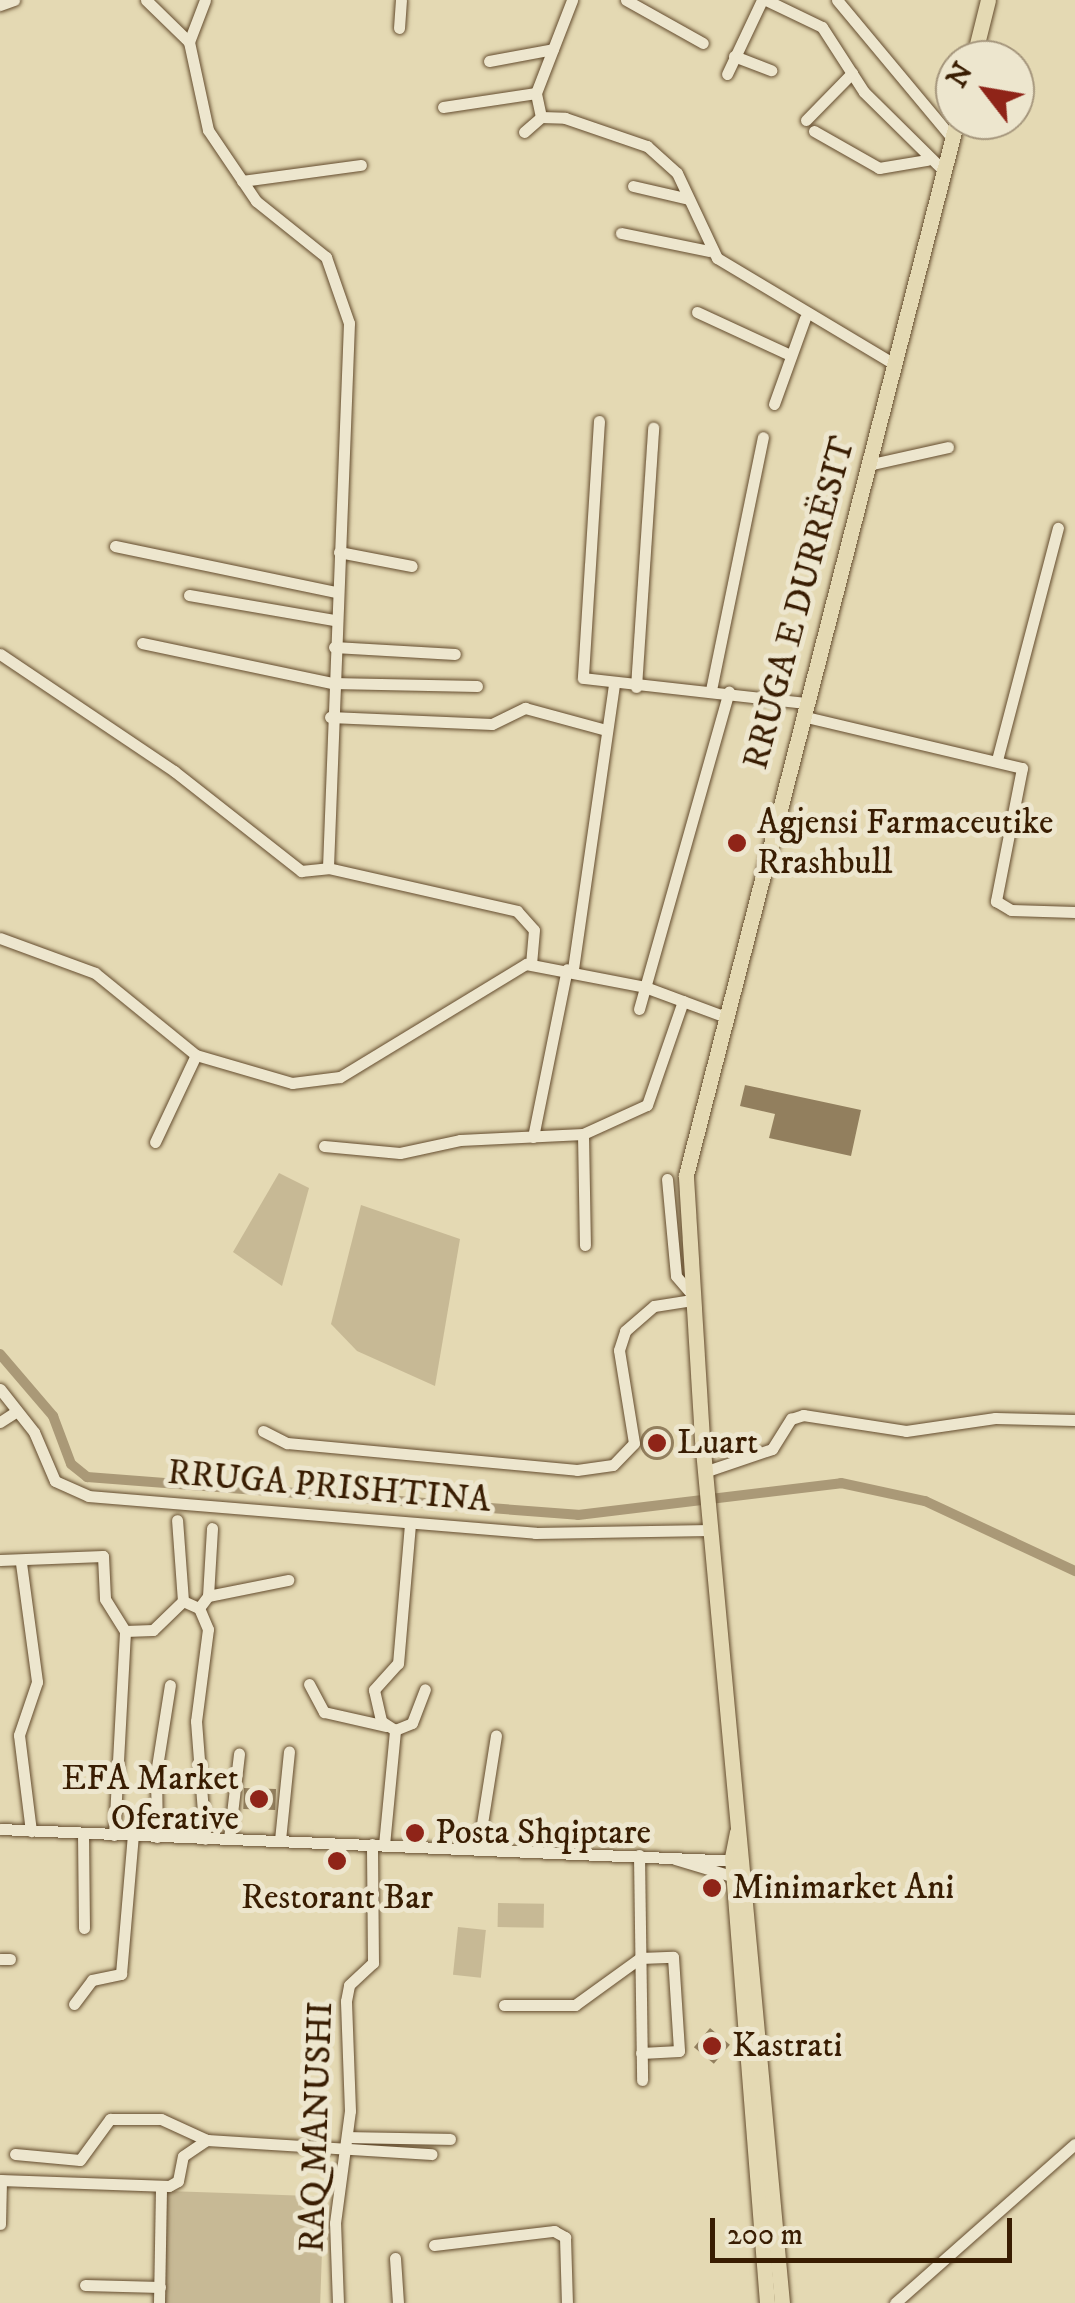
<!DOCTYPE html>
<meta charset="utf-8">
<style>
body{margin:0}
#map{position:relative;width:1075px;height:2303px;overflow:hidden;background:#e4d9b3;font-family:"IM FELL DW Pica",serif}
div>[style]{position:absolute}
.green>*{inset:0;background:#c7b995;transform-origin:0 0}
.canal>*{height:10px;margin:-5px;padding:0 5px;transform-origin:5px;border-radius:5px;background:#a97}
.building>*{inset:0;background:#927f5e;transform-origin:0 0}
.round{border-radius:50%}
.roads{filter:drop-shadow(0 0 2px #644c2e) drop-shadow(0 0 2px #644c2e)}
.minor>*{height:11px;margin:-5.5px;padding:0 5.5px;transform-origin:5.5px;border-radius:5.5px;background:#ede6ce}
.major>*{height:15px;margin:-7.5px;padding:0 7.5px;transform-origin:7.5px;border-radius:7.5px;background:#e4d9b3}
.dots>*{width:28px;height:28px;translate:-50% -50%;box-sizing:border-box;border:5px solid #ede6ce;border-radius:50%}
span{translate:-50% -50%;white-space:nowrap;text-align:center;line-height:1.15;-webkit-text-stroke:10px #ede6ce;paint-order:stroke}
.street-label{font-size:35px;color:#391d02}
.poi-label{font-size:35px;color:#391d02}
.left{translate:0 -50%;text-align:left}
.right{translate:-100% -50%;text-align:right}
.north{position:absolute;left:935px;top:40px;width:100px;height:100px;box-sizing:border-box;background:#ede6ce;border:2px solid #a5967c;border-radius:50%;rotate:301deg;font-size:28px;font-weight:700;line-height:40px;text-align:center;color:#391d02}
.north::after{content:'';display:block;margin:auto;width:35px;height:45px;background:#8f2418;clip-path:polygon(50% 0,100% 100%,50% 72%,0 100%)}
.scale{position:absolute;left:710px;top:2218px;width:302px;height:45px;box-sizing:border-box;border:5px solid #391d02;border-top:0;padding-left:12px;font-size:30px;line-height:35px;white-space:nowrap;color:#391d02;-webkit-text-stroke:8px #ede6ce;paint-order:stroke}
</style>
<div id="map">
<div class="green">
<i style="clip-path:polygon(279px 1173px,309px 1188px,282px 1286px,233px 1252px)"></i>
<i style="clip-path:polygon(361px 1205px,460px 1239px,435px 1386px,357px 1351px,331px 1324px)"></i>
<i style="left:498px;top:1903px;width:46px;height:24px;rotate:1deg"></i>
<i style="left:458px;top:1927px;width:28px;height:48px;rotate:6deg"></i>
<i style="left:167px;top:2191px;width:157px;height:112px;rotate:2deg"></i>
</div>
<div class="canal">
<i style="left:0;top:1354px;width:82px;rotate:49.5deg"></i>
<i style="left:53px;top:1416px;width:51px;rotate:69.4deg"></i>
<i style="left:71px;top:1464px;width:21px;rotate:39deg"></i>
<i style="left:87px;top:1477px;width:492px;rotate:4.4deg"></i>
<i style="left:578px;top:1515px;width:265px;rotate:-6.9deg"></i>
<i style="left:841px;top:1483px;width:86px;rotate:12.1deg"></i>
<i style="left:925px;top:1501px;width:166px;rotate:25deg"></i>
</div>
<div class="building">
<i style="clip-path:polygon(745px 1085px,861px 1110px,851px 1156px,769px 1138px,775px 1114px,740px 1106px)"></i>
<i class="round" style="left:640px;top:1426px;width:34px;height:34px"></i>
<i style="left:244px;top:1788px;width:32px;height:21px;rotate:2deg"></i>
<i style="left:710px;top:2028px;width:26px;height:25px;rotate:40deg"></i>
</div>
<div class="roads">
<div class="minor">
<i style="left:146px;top:0;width:60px;rotate:44.3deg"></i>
<i style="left:205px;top:0;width:45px;rotate:110.9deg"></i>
<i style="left:189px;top:42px;width:90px;rotate:77.8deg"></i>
<i style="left:208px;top:130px;width:86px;rotate:55.9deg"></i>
<i style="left:256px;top:201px;width:90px;rotate:38.7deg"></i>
<i style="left:326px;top:257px;width:70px;rotate:70.8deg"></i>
<i style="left:349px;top:323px;width:545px;rotate:92.21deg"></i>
<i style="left:626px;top:0;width:88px;rotate:29.2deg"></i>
<i style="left:766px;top:0;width:62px;rotate:25.7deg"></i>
<i style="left:822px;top:27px;width:77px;rotate:57.1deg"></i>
<i style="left:864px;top:92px;width:112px;rotate:44.6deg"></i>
<i style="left:837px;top:0;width:181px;rotate:50.2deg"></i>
<i style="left:0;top:5px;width:15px;rotate:-20deg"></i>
<i style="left:399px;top:28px;width:28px;rotate:-86deg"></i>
<i style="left:734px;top:56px;width:40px;rotate:21deg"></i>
<i style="left:489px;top:61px;width:65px;rotate:-10.6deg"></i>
<i style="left:727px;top:74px;width:82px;rotate:-64.7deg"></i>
<i style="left:443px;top:107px;width:94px;rotate:-8.6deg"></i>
<i style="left:541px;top:117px;width:25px;rotate:-102deg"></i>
<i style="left:536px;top:93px;width:100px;rotate:-68.8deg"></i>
<i style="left:806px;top:120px;width:66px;rotate:-45.6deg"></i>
<i style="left:814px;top:131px;width:75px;rotate:29.6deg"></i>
<i style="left:879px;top:168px;width:49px;rotate:-9.5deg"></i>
<i style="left:524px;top:132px;width:23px;rotate:-41deg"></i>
<i style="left:541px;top:117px;width:24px;rotate:2deg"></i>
<i style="left:565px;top:118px;width:87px;rotate:18.9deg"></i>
<i style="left:647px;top:146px;width:40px;rotate:42deg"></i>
<i style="left:677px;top:173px;width:94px;rotate:64.8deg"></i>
<i style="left:717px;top:258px;width:206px;rotate:30.9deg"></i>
<i style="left:242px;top:181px;width:120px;rotate:-7.7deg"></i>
<i style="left:633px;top:186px;width:57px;rotate:13.1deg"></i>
<i style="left:621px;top:233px;width:90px;rotate:11.6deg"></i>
<i style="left:697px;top:312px;width:102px;rotate:24.8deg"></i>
<i style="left:774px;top:404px;width:91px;rotate:-70.2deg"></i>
<i style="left:599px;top:421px;width:257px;rotate:93.6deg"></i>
<i style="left:583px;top:678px;width:223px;rotate:6.4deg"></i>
<i style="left:868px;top:465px;width:82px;rotate:-12.7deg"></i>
<i style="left:115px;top:546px;width:226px;rotate:11.8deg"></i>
<i style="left:339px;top:552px;width:74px;rotate:10.9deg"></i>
<i style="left:189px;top:595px;width:147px;rotate:9.8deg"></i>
<i style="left:142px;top:643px;width:194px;rotate:11.9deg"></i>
<i style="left:332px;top:683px;width:145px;rotate:1.2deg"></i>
<i style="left:334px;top:647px;width:121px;rotate:3.3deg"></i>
<i style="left:0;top:654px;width:210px;rotate:33.9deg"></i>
<i style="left:174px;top:771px;width:162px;rotate:38.2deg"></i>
<i style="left:301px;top:871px;width:27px;rotate:-6deg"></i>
<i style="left:328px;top:868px;width:194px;rotate:12.8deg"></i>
<i style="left:517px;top:911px;width:25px;rotate:48deg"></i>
<i style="left:534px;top:930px;width:34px;rotate:95deg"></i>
<i style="left:636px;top:687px;width:260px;rotate:-86.2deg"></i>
<i style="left:711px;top:690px;width:258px;rotate:-78.4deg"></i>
<i style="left:802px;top:716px;width:226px;rotate:13.3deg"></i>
<i style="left:1022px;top:768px;width:136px;rotate:101.1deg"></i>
<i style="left:996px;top:901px;width:17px;rotate:31deg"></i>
<i style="left:1011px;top:910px;width:64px;rotate:1.8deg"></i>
<i style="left:330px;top:717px;width:162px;rotate:2.5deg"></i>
<i style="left:492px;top:724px;width:37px;rotate:-26deg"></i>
<i style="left:525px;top:708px;width:84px;rotate:15.2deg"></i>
<i style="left:997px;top:760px;width:240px;rotate:-75.3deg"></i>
<i style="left:0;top:938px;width:101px;rotate:20.2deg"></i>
<i style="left:95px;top:973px;width:130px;rotate:39.1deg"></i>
<i style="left:196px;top:1055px;width:100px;rotate:16.3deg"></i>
<i style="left:292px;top:1083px;width:48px;rotate:-7.1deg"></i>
<i style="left:340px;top:1077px;width:218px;rotate:-31.3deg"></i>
<i style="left:526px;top:964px;width:121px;rotate:10.9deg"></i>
<i style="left:645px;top:987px;width:83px;rotate:20.4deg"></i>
<i style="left:573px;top:969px;width:286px;rotate:-81.8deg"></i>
<i style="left:639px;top:1009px;width:330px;rotate:-74.2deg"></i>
<i style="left:583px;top:1134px;width:111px;rotate:89deg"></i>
<i style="left:533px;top:1137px;width:171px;rotate:-78.6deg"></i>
<i style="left:155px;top:1142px;width:96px;rotate:-64.8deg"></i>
<i style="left:324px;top:1146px;width:76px;rotate:5.3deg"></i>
<i style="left:400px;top:1153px;width:61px;rotate:-12.2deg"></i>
<i style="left:460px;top:1140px;width:123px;rotate:-2.8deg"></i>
<i style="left:583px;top:1134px;width:70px;rotate:-24.4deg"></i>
<i style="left:647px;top:1105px;width:110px;rotate:-70.9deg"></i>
<i style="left:667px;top:1179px;width:97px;rotate:84.7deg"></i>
<i style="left:676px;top:1276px;width:21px;rotate:49deg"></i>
<i style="left:0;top:1389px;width:55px;rotate:51.7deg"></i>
<i style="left:34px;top:1432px;width:53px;rotate:66.8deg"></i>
<i style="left:55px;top:1481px;width:36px;rotate:24deg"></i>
<i style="left:88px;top:1496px;width:449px;rotate:4.7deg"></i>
<i style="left:535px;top:1533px;width:175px;rotate:-1deg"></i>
<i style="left:0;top:1422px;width:20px;rotate:-33deg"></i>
<i style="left:263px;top:1431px;width:27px;rotate:27deg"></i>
<i style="left:287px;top:1443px;width:291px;rotate:5.3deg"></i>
<i style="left:577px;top:1470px;width:36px;rotate:-8deg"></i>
<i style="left:613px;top:1465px;width:30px;rotate:-46deg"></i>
<i style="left:634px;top:1443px;width:94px;rotate:-99.2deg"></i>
<i style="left:619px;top:1350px;width:20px;rotate:-72deg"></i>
<i style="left:625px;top:1331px;width:38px;rotate:-41deg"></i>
<i style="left:654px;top:1306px;width:37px;rotate:-9deg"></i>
<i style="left:704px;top:1472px;width:72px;rotate:-18.7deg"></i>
<i style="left:772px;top:1449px;width:36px;rotate:-58deg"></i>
<i style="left:791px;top:1419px;width:13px;rotate:-18deg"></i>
<i style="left:803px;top:1415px;width:104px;rotate:8.8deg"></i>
<i style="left:906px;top:1431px;width:90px;rotate:-8.3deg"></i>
<i style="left:995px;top:1418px;width:80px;rotate:1.4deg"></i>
<i style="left:410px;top:1524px;width:140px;rotate:94.9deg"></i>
<i style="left:398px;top:1663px;width:36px;rotate:132deg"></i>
<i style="left:374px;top:1690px;width:32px;rotate:77deg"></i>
<i style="left:381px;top:1721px;width:17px;rotate:33deg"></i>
<i style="left:395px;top:1730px;width:18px;rotate:-22deg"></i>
<i style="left:412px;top:1723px;width:36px;rotate:-69deg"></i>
<i style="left:0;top:1560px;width:103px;rotate:-2.2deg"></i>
<i style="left:103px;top:1556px;width:43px;rotate:87.3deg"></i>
<i style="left:105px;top:1599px;width:38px;rotate:58deg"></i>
<i style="left:21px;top:1563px;width:120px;rotate:82.3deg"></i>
<i style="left:37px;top:1682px;width:56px;rotate:108.8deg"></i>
<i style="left:19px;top:1735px;width:97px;rotate:82.9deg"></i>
<i style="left:208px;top:1596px;width:82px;rotate:-11.3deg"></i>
<i style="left:183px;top:1601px;width:17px;rotate:24deg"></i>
<i style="left:199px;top:1608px;width:23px;rotate:67deg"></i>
<i style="left:208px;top:1629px;width:93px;rotate:97.4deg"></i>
<i style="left:196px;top:1721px;width:118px;rotate:85.6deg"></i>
<i style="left:199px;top:1608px;width:15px;rotate:-53deg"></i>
<i style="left:208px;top:1596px;width:68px;rotate:-86.6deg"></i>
<i style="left:125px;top:1631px;width:28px;rotate:-2deg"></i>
<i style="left:153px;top:1630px;width:42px;rotate:-44deg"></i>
<i style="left:183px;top:1601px;width:81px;rotate:-94.2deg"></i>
<i style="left:309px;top:1684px;width:32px;rotate:62deg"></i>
<i style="left:324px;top:1712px;width:64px;rotate:12.7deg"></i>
<i style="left:0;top:1829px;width:740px;rotate:2.48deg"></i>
<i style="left:83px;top:1833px;width:95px;rotate:89.4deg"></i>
<i style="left:114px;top:1835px;width:204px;rotate:-86.9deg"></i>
<i style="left:157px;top:1837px;width:64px;rotate:-90.9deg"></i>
<i style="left:156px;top:1773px;width:89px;rotate:-81deg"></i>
<i style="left:229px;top:1839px;width:86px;rotate:-83.3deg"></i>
<i style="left:280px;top:1840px;width:89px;rotate:-84.2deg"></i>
<i style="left:384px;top:1845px;width:116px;rotate:-84.5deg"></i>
<i style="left:478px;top:1849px;width:115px;rotate:-81deg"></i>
<i style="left:639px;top:1855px;width:225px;rotate:89.2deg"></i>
<i style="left:675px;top:1859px;width:66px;rotate:16.8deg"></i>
<i style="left:0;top:1959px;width:10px"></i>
<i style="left:74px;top:2004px;width:30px;rotate:-53deg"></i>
<i style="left:92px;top:1980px;width:30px;rotate:-12deg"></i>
<i style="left:121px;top:1974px;width:140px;rotate:-85.1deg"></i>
<i style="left:504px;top:2005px;width:71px"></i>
<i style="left:575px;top:2005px;width:80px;rotate:-35.9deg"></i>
<i style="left:640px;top:1958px;width:33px;rotate:-2deg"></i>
<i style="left:673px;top:1957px;width:94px;rotate:86.3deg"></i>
<i style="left:679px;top:2051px;width:38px;rotate:177deg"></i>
<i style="left:349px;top:2137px;width:101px;rotate:1.1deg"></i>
<i style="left:15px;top:2154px;width:65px;rotate:5.3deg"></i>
<i style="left:80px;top:2160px;width:51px;rotate:-53.8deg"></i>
<i style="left:110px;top:2119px;width:51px"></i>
<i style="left:161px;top:2119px;width:51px;rotate:24.5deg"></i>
<i style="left:207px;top:2140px;width:225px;rotate:3.6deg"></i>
<i style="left:0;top:2180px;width:169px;rotate:2deg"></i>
<i style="left:169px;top:2186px;width:10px;rotate:-29deg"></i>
<i style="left:178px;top:2181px;width:25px;rotate:-79deg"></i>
<i style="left:183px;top:2156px;width:29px;rotate:-34deg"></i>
<i style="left:0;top:2224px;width:44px;rotate:-88.7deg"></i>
<i style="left:434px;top:2245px;width:121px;rotate:-6.7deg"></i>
<i style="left:554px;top:2231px;width:13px;rotate:29deg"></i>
<i style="left:565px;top:2237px;width:66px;rotate:88.3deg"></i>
<i style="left:395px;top:2258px;width:45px;rotate:86.2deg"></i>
<i style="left:85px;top:2285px;width:75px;rotate:1.5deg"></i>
<i style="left:159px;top:2303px;width:117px;rotate:-89deg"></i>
<i style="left:338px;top:2303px;width:80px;rotate:-92.1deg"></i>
<i style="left:335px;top:2223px;width:113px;rotate:-82.4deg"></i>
<i style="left:350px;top:2111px;width:110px;rotate:-92.1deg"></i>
<i style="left:346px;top:2001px;width:16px;rotate:-79deg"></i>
<i style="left:349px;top:1985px;width:33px;rotate:-43deg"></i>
<i style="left:373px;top:1963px;width:119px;rotate:-90.5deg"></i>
<i style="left:895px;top:2303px;width:240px;rotate:-41.5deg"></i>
</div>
<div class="major">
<i style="left:973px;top:60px;width:62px;rotate:-76deg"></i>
<i style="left:737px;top:1832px;width:26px;rotate:101deg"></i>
<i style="left:732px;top:1858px;width:446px;rotate:85.5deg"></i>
<i style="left:782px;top:2303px;width:868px;rotate:-95.29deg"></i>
<i style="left:702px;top:1439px;width:264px;rotate:-93.5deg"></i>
<i style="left:686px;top:1175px;width:1089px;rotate:-75.59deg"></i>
</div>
</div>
<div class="dots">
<i style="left:737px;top:843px;background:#8f2418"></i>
<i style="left:657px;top:1443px;background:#8f2418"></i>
<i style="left:259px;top:1799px;background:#8f2418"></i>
<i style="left:415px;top:1833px;background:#8f2418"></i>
<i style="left:337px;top:1861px;background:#8f2418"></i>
<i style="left:712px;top:1888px;background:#8f2418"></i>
<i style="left:712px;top:2046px;background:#8f2418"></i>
</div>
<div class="street-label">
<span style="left:800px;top:603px;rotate:-75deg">RRUGA E DURRËSIT</span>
<span style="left:329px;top:1487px;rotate:5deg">RRUGA PRISHTINA</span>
<span style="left:317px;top:2127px;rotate:-88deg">RAQ MANUSHI</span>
</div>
<div class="poi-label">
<span class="left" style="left:757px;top:843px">Agjensi Farmaceutike<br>Rrashbull</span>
<span class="left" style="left:677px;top:1443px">Luart</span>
<span class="right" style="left:239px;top:1799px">EFA Market<br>Oferative</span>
<span class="left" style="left:435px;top:1833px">Posta Shqiptare</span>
<span class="left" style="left:732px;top:1888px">Minimarket Ani</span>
<span style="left:337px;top:1898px">Restorant Bar</span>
<span class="left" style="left:732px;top:2046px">Kastrati</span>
</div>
<div class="north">N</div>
<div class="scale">200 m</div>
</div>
